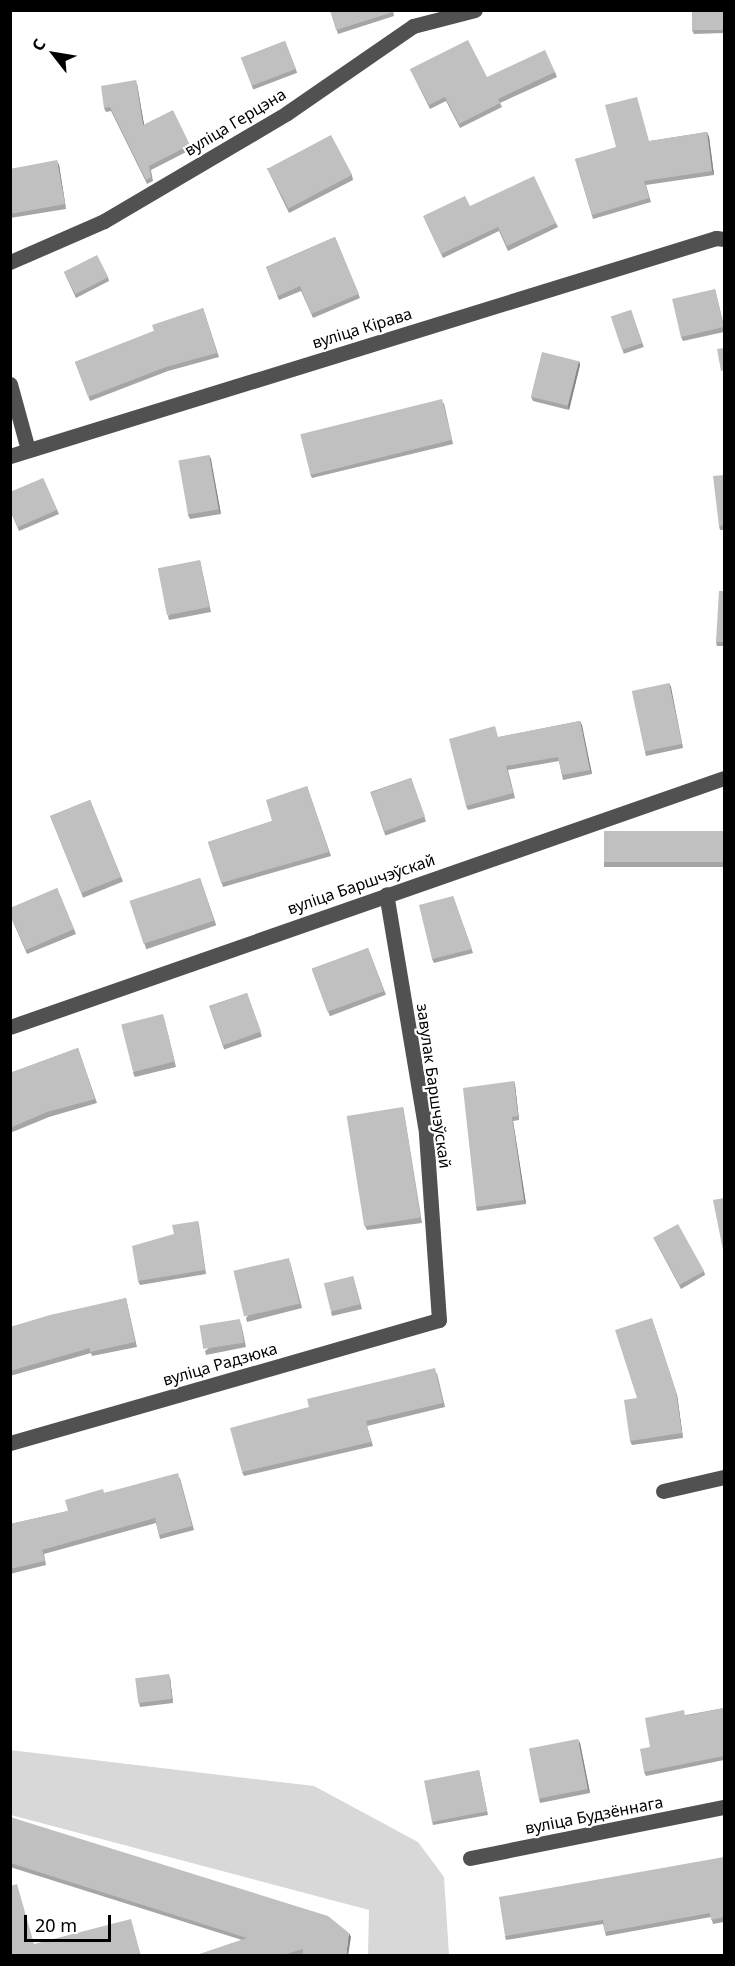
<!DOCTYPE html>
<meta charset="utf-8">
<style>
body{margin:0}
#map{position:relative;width:735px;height:1966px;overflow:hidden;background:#fff;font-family:"Noto Sans",sans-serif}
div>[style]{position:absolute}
.green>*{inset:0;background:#d8d8d8}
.minor>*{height:15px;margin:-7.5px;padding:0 7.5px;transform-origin:7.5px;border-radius:7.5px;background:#515151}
.wall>*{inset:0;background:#a5a5a5;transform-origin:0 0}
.shaded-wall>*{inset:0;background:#868686}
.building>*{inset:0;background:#c0c0c0;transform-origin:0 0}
span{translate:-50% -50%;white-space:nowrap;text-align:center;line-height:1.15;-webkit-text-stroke:4.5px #fff;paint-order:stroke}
.street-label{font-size:16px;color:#000}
.frame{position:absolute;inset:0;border:12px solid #000;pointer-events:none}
.north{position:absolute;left:24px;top:24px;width:60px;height:60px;-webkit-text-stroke:4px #fff;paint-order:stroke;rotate:301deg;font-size:16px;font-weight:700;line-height:24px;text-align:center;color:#000}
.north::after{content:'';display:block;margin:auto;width:21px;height:27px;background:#000;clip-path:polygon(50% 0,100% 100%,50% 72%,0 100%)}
.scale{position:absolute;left:24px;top:1915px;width:87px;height:27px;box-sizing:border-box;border:3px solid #000;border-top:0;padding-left:8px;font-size:18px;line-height:21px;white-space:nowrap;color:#000;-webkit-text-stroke:4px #fff;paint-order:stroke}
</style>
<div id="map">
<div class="green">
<i style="clip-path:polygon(10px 1750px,314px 1786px,418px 1842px,444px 1877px,449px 1955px,368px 1955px,369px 1910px,11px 1815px)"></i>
</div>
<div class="minor">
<i style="left:10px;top:262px;width:103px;rotate:-23.6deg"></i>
<i style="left:104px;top:221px;width:212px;rotate:-30.5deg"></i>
<i style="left:287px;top:113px;width:153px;rotate:-34.6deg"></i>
<i style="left:413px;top:26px;width:64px;rotate:-14.5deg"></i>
<i style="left:10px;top:384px;width:68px;rotate:74.7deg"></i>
<i style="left:10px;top:456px;width:739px;rotate:-17.16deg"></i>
<i style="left:716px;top:238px;width:8px;rotate:7deg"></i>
<i style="left:10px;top:1027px;width:756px;rotate:-19.23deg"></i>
<i style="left:10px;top:1443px;width:446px;rotate:-16deg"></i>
<i style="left:439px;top:1320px;width:188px;rotate:-94deg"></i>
<i style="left:426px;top:1132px;width:241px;rotate:-99.5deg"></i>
<i style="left:663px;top:1491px;width:63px;rotate:-12.9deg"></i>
<i style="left:470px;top:1858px;width:259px;rotate:-11.4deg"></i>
</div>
<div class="wall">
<i style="clip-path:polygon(330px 10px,393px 10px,394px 16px,338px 34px)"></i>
<i style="clip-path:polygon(724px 10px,724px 33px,694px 34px,692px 30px)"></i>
<i style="left:285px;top:41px;width:34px;height:47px;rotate:69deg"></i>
<i style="clip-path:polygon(410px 69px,487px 77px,555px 72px,557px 77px,500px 103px,502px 107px,460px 128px,446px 101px,430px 109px)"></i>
<i style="clip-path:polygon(137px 84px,144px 125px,190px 145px,192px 149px,151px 170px,153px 181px,147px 184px,111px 111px,106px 112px,104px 108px)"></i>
<i style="clip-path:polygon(707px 132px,709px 137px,714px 175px,646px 185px,651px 202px,593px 219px,575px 159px,650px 141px)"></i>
<i style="clip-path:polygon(59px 165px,66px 209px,10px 218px,10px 169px)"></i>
<i style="clip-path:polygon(267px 168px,352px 175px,353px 180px,289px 213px)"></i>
<i style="clip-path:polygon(470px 206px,556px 223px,558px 227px,508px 251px,499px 231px,443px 258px,425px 220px)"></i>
<i style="clip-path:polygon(335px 237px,360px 298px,313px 318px,301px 291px,279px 300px,266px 267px)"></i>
<i style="clip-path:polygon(64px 272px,108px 277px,109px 281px,76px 298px)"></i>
<i style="clip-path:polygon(715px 289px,724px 326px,724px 332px,683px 341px,681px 337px)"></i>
<i style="clip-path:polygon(203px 308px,219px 357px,168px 371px,90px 401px,75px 362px,154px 331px)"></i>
<i style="left:631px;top:310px;width:39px;height:21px;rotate:71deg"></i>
<i style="clip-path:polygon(579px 361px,580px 365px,569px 410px,533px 401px,531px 397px)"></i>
<i style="clip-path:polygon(444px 403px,453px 444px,312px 478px,310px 474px)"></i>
<i style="clip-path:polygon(209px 455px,221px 514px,190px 519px,188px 515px)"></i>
<i style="clip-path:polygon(724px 475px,724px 530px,720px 530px,719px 526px)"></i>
<i style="clip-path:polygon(43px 478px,59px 514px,19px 531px,10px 510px)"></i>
<i style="clip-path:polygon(200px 560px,211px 612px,169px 620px,168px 616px)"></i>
<i style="clip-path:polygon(724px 591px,724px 646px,717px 646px,716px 642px)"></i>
<i style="clip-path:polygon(669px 683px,683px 748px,646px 756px,645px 752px)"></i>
<i style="clip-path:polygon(580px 721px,592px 774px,563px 780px,559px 761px,508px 770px,515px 798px,468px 810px,466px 806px,499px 737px)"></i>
<i style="left:411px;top:778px;width:46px;height:43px;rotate:71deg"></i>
<i style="clip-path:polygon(307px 786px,331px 856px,223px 887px,208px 842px,272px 821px)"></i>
<i style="left:90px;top:800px;width:88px;height:43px;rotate:68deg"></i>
<i style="left:724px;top:831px;width:36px;height:120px;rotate:90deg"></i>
<i style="left:200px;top:878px;width:50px;height:74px;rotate:71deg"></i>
<i style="clip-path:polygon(57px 888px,76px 934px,27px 954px,10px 915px)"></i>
<i style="clip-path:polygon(453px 896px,473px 953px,434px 963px,432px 959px)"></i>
<i style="left:368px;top:948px;width:50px;height:60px;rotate:69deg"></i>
<i style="left:247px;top:993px;width:46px;height:40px;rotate:71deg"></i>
<i style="clip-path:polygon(164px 1018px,176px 1067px,135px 1077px,133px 1073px)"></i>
<i style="clip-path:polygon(78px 1048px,97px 1103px,49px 1117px,10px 1133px,10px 1073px)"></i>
<i style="clip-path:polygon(514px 1081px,515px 1085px,519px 1120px,513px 1121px,526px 1204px,477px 1211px,476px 1207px)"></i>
<i style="clip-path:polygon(403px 1107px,404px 1112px,422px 1223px,367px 1230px,365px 1226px)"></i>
<i style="clip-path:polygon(198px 1221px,199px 1225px,206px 1274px,140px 1285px,138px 1281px,174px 1234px)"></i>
<i style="clip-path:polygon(653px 1237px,704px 1271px,705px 1275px,681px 1289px)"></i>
<i style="clip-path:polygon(290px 1262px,302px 1308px,247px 1322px,246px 1318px)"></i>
<i style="clip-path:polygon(353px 1276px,362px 1309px,332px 1316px,331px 1312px)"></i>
<i style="clip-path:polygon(126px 1298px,137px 1347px,92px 1356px,91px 1353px,10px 1376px,10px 1327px)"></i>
<i style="clip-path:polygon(241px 1323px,246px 1347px,206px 1355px,205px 1351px)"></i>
<i style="clip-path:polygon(437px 1373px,445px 1407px,367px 1426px,373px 1446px,244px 1476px,242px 1472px)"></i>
<i style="clip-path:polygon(677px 1395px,683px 1438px,632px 1445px,630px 1441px)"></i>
<i style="clip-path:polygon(180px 1478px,194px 1530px,160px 1539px,156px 1523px,44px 1554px,46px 1565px,10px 1574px,10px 1524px,68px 1511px,104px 1493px)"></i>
<i style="clip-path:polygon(170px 1678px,173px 1703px,140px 1707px,139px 1703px)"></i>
<i style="clip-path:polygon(724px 1708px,724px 1760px,646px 1776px,644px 1772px,650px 1747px,686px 1715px)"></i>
<i style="clip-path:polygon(580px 1743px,590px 1793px,540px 1803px,539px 1799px)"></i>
<i style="clip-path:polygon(479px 1770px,488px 1815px,433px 1825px,432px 1821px)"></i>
<i style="clip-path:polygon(10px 1817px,351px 1937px,296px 1956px,194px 1956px,242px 1940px,10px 1867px)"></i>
<i style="clip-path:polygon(724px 1857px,724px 1922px,713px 1924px,711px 1917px,606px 1936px,603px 1924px,506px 1940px,505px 1936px)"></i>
</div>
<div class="shaded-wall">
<i style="clip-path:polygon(136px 80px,137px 84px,145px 130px,143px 125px)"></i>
<i style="clip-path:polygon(707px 132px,709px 137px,714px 175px,712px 171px)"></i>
<i style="clip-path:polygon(57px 160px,59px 165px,66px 209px,65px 204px)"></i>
<i style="clip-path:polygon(579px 361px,580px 365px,569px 410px,568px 406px)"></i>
<i style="clip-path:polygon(209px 455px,211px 459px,221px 514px,219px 509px)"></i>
<i style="clip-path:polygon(669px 683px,671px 687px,683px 748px,682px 744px)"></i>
<i style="clip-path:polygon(580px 721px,582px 725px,592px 774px,590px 770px)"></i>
<i style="clip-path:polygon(514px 1081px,515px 1085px,519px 1120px,518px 1116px)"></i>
<i style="clip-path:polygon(512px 1117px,513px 1121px,526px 1204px,524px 1200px)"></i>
<i style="clip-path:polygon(653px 1322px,677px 1395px,683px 1438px,682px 1433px)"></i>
<i style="clip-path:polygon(169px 1674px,170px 1678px,173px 1703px,172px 1699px)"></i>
<i style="clip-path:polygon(578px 1739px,580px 1743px,590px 1793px,588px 1789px)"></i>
<i style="clip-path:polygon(349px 1933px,351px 1937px,348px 1956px,346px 1956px)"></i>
</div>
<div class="building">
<i style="clip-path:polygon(330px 10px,393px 10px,393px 12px,336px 30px)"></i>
<i style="left:692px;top:10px;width:32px;height:20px"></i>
<i style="clip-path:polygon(468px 40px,487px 77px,545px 50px,555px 72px,498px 99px,500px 103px,459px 124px,445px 97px,429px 105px,410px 69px)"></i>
<i style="left:285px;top:41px;width:30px;height:47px;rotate:69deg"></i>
<i style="clip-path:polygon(136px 80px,143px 125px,173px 110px,190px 145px,149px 166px,151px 177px,146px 180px,110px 107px,104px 108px,101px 86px)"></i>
<i style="clip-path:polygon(637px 97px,649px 141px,707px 132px,712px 171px,644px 181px,649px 198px,592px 215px,575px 159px,616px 147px,605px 105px)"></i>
<i style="left:331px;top:135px;width:45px;height:72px;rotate:62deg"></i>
<i style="clip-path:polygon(57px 160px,65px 204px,10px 214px,10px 169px)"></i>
<i style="clip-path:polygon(534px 176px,556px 223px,507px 246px,498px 227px,441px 254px,423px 216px,465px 196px,470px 206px)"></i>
<i style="clip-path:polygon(335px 237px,359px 294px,311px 314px,300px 286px,278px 296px,266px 267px)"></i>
<i style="left:97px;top:255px;width:25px;height:37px;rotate:63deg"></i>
<i style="left:715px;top:289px;width:39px;height:44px;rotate:77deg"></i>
<i style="clip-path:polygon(203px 308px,217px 353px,166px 367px,88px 397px,75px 362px,154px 331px,152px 325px)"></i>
<i style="left:631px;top:310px;width:35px;height:21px;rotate:72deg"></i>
<i style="clip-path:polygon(724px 348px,724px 370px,721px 371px,717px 349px)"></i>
<i style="left:542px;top:352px;width:38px;height:46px;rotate:14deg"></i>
<i style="left:442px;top:399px;width:42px;height:146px;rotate:76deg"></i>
<i style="left:209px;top:455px;width:55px;height:31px;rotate:80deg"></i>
<i style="clip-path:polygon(724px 475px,724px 525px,719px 526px,713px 476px)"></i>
<i style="clip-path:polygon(43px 478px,57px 510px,18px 527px,10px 509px,10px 492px)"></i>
<i style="left:200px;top:560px;width:48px;height:43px;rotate:79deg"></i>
<i style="clip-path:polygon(719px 591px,724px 591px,724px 642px,716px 642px)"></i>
<i style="left:669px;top:683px;width:62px;height:38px;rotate:78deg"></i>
<i style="clip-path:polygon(580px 721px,590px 770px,562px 775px,558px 757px,506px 766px,513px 793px,466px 806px,449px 739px,495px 726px,498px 737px)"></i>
<i style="left:411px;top:778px;width:41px;height:43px;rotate:70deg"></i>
<i style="clip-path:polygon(307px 786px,329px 852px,221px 883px,208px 842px,272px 821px,266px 800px)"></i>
<i style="left:90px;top:800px;width:83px;height:43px;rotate:68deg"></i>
<i style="left:724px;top:831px;width:31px;height:120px;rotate:90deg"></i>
<i style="left:200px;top:878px;width:45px;height:74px;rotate:72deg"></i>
<i style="clip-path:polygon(57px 888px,74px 929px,26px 950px,10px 914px,10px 908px)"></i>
<i style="clip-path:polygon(453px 896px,472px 949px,432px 959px,419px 905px)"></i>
<i style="left:368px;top:948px;width:46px;height:60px;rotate:70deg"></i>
<i style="left:247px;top:993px;width:41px;height:40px;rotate:70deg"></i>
<i style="left:163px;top:1014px;width:49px;height:43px;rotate:76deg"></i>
<i style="clip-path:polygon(78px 1048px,95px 1099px,47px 1112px,10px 1128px,10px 1073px)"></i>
<i style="clip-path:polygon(514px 1081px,518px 1116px,512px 1117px,524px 1200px,476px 1207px,463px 1088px)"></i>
<i style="left:403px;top:1107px;width:112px;height:57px;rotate:81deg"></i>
<i style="clip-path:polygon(724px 1198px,724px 1250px,723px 1250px,713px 1200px)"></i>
<i style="clip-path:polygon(198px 1221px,205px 1270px,138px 1281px,132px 1246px,174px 1234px,172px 1225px)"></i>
<i style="left:678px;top:1224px;width:54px;height:28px;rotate:61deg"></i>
<i style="left:289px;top:1258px;width:47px;height:57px;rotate:77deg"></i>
<i style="left:353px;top:1276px;width:29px;height:30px;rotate:76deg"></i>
<i style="clip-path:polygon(126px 1298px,135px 1342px,90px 1352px,90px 1348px,10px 1371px,10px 1327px,50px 1315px)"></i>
<i style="clip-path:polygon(652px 1318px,676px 1391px,682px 1433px,630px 1441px,624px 1400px,637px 1398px,615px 1330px)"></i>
<i style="left:240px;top:1319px;width:24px;height:41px;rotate:81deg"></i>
<i style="clip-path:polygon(435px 1368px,443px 1403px,366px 1421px,371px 1442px,242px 1472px,230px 1428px,309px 1407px,307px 1399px)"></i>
<i style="clip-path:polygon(178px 1473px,192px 1526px,159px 1535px,155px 1518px,42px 1550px,45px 1561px,10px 1569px,10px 1524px,68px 1511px,65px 1500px,103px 1489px,104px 1493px)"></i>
<i style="left:169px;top:1674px;width:25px;height:34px;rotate:83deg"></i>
<i style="clip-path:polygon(724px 1708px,724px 1756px,644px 1772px,640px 1749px,650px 1747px,645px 1718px,684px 1710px,685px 1716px)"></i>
<i style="left:578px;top:1739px;width:51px;height:50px;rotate:79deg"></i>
<i style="left:479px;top:1770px;width:42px;height:56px;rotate:79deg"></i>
<i style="clip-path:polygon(10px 1817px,328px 1916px,349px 1933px,346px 1956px,303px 1956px,303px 1949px,279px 1956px,194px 1956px,247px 1938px,10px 1863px)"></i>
<i style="clip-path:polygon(724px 1857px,724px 1917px,711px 1920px,710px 1913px,605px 1932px,603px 1920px,505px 1936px,499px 1897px)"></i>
<i style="clip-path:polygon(17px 1884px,34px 1944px,131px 1919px,141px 1956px,10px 1956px,10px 1886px)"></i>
</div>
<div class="street-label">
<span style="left:235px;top:122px;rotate:-31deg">вуліца Герцэна</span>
<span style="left:362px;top:328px;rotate:-17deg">вуліца Кірава</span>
<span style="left:361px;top:884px;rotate:-19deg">вуліца Баршчэўскай</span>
<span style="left:434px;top:1086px;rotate:82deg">завулак Баршчэўскай</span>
<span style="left:220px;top:1364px;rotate:-16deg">вуліца Радзюка</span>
<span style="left:594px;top:1815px;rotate:-11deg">вуліца Будзённага</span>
</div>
<div class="frame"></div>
<div class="north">С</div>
<div class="scale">20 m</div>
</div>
